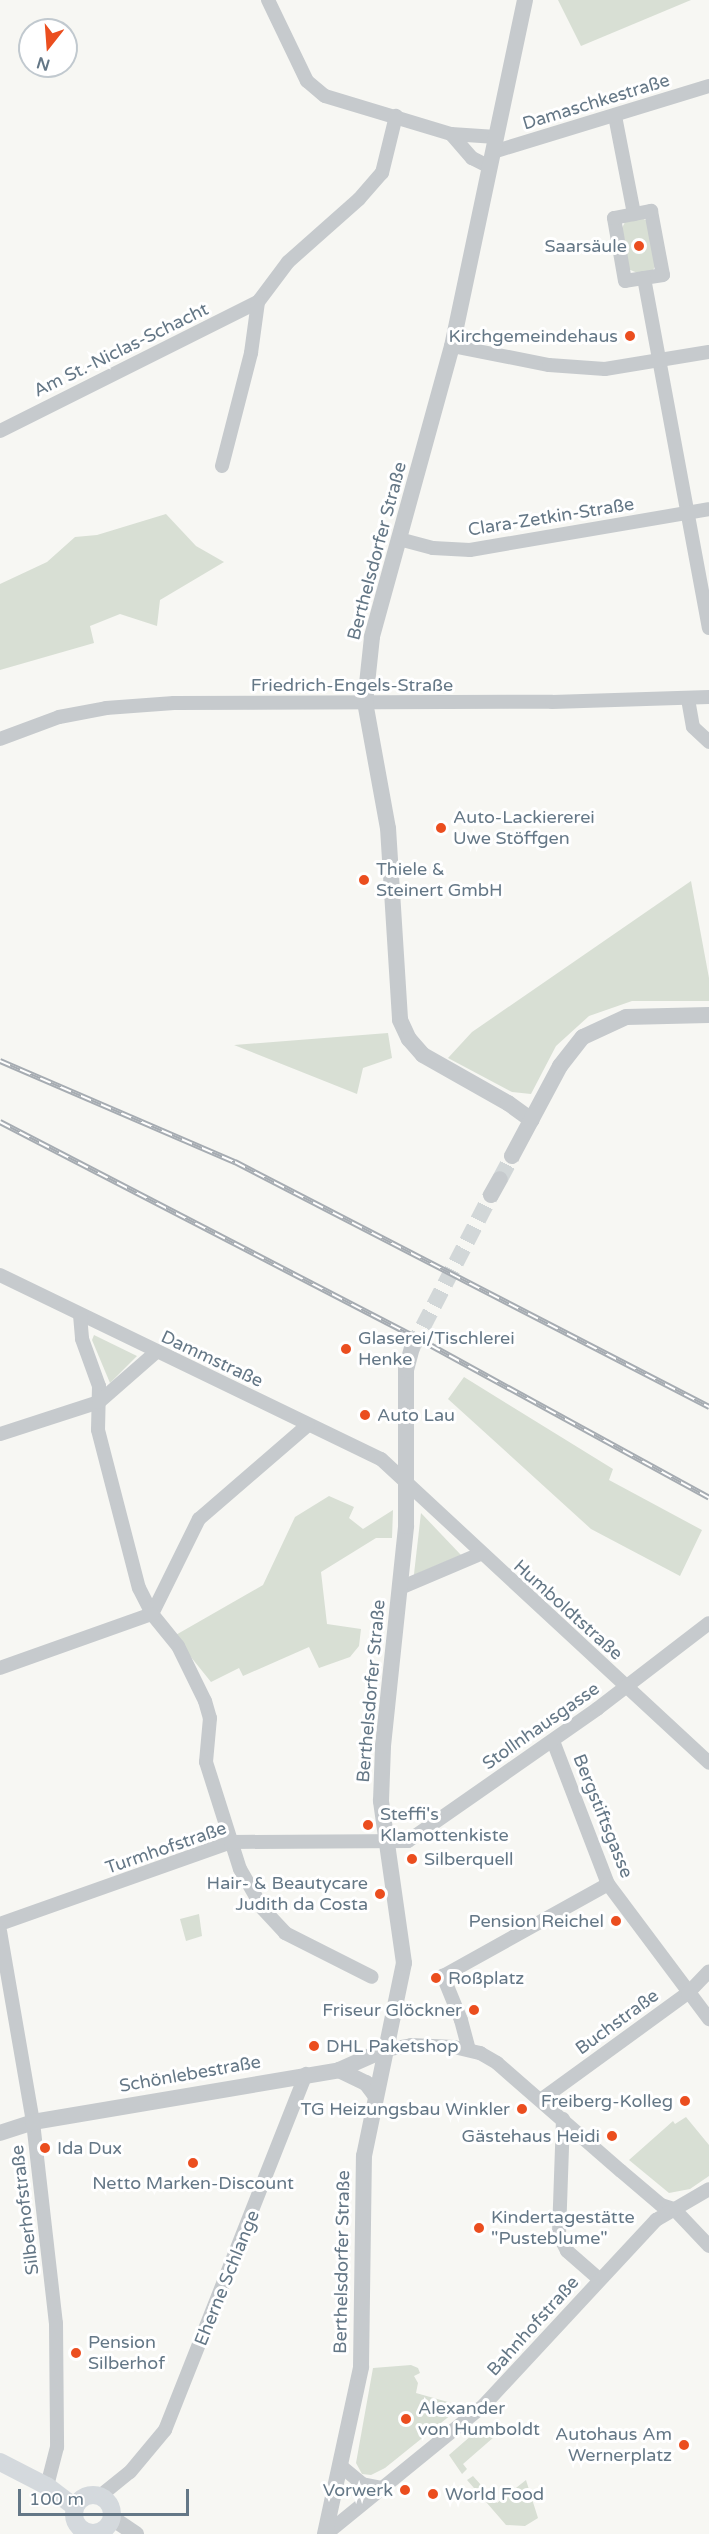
<!DOCTYPE html>
<meta charset="utf-8">
<style>
body{margin:0}
#map{position:relative;width:709px;height:2534px;overflow:hidden;background:#f7f7f3;font-family:"Varela Round",sans-serif}
div>[style]{position:absolute}
.green>*{inset:0;background:#d8dfd4}
.tertiary-tunnel>*{height:16px;margin-top:-8px;transform-origin:0;background:repeating-linear-gradient(90deg,#d2d7d8 0 16px,transparent 0 24px)}
.minor>*{height:14px;margin:-7px;padding:0 7px;transform-origin:7px;border-radius:7px;background:#c6cacd}
.tertiary>*{height:16px;margin:-8px;padding:0 8px;transform-origin:8px;border-radius:8px;background:#c6cacd}
.secondary>*{height:18px;margin:-9px;padding:0 9px;transform-origin:9px;border-radius:9px;background:#d4d9dd}
.secondary>.ring{margin:-9px;padding:0;box-sizing:content-box;background:none;border:18px solid #d4d9dd;border-radius:50%}
.rail>*{height:6px;margin-top:-3px;transform-origin:0;background:repeating-linear-gradient(90deg,#fff 0 11px,#a6acb2 0 22px);box-sizing:border-box;border-block:2px solid #a6acb2}
.dots>*{width:16px;height:16px;translate:-50% -50%;box-sizing:border-box;border:3px solid #fff;border-radius:50%}
span{translate:-50% -50%;white-space:nowrap;text-align:center;line-height:1.15;-webkit-text-stroke:6px #fff;paint-order:stroke}
.street-label{font-size:18px;color:#647786}
.poi-label{font-size:18px;color:#647786}
.right{translate:-100% -50%;text-align:right}
.left{translate:0 -50%;text-align:left}
.north{position:absolute;left:18px;top:18px;width:60px;height:60px;box-sizing:border-box;background:#fff;border:2px solid #c1c9cf;border-radius:50%;rotate:197deg;font-size:16px;font-weight:700;line-height:24px;text-align:center;color:#647786}
.north::after{content:'';display:block;margin:auto;width:21px;height:27px;background:#eb4e1f;clip-path:polygon(50% 0,100% 100%,50% 72%,0 100%)}
.scale{position:absolute;left:18px;top:2489px;width:171px;height:27px;box-sizing:border-box;border:3px solid #647786;border-top:0;padding-left:8px;font-size:18px;line-height:21px;white-space:nowrap;color:#647786;-webkit-text-stroke:4px #fff;paint-order:stroke}
</style>
<div id="map">
<div class="green">
<i style="clip-path:polygon(558px 0,691px 0,581px 46px)"></i>
<i style="clip-path:polygon(639px 217px,648px 221px,657px 263px,653px 270px,640px 274px,628px 269px,622px 228px,625px 222px)"></i>
<i style="clip-path:polygon(166px 514px,196px 546px,224px 562px,160px 600px,157px 626px,120px 614px,90px 626px,94px 643px,0 670px,0 584px,47px 562px,75px 537px,97px 535px)"></i>
<i style="clip-path:polygon(691px 881px,709px 978px,709px 1001px,632px 1001px,589px 1016px,556px 1046px,531px 1094px,512px 1092px,448px 1058px,472px 1032px)"></i>
<i style="clip-path:polygon(388px 1033px,392px 1058px,363px 1068px,357px 1094px,234px 1045px)"></i>
<i style="clip-path:polygon(94px 1335px,137px 1356px,110px 1383px,92px 1340px)"></i>
<i style="clip-path:polygon(464px 1377px,613px 1469px,609px 1480px,702px 1530px,680px 1576px,591px 1529px,448px 1399px)"></i>
<i style="clip-path:polygon(329px 1496px,354px 1507px,349px 1518px,363px 1529px,393px 1510px,392px 1538px,376px 1538px,321px 1572px,327px 1624px,361px 1629px,359px 1646px,350px 1657px,319px 1668px,309px 1647px,243px 1676px,239px 1668px,211px 1682px,174px 1636px,263px 1585px,295px 1517px)"></i>
<i style="clip-path:polygon(421px 1513px,461px 1555px,414px 1575px,414px 1574px)"></i>
<i style="clip-path:polygon(199px 1914px,202px 1936px,186px 1941px,180px 1919px)"></i>
<i style="clip-path:polygon(686px 2117px,709px 2145px,709px 2176px,690px 2189px,669px 2193px,629px 2160px,673px 2121px,675px 2124px)"></i>
<i style="clip-path:polygon(411px 2365px,418px 2368px,420px 2373px,414px 2376px,418px 2383px,416px 2393px,462px 2406px,385px 2468px,371px 2475px,362px 2474px,356px 2463px,373px 2368px)"></i>
<i style="clip-path:polygon(480px 2428px,486px 2428px,494px 2437px,463px 2464px,467px 2469px,462px 2474px,449px 2455px)"></i>
<i style="clip-path:polygon(473px 2476px,497px 2503px,526px 2480px,538px 2518px,525px 2526px,506px 2525px,467px 2480px)"></i>
</div>
<div class="tertiary-tunnel">
<i style="left:500px;top:1179px;width:26px;rotate:-62deg"></i>
<i style="left:412px;top:1348px;width:172px;rotate:-62.7deg"></i>
</div>
<div class="minor">
<i style="left:268px;top:0;width:90px;rotate:64.3deg"></i>
<i style="left:307px;top:81px;width:23px;rotate:40deg"></i>
<i style="left:325px;top:96px;width:132px;rotate:16.8deg"></i>
<i style="left:451px;top:134px;width:45px;rotate:3.8deg"></i>
<i style="left:615px;top:116px;width:100px;rotate:79deg"></i>
<i style="left:451px;top:134px;width:32px;rotate:49deg"></i>
<i style="left:472px;top:158px;width:20px;rotate:27deg"></i>
<i style="left:493px;top:152px;width:226px;rotate:-17deg"></i>
<i style="left:651px;top:211px;width:65px;rotate:79.4deg"></i>
<i style="left:663px;top:275px;width:38px;rotate:171deg"></i>
<i style="left:625px;top:281px;width:64px;rotate:-99.9deg"></i>
<i style="left:614px;top:218px;width:38px;rotate:-11deg"></i>
<i style="left:644px;top:278px;width:356px;rotate:79.5deg"></i>
<i style="left:452px;top:346px;width:99px;rotate:11.1deg"></i>
<i style="left:549px;top:365px;width:56px;rotate:4.1deg"></i>
<i style="left:605px;top:369px;width:105px;rotate:-9.3deg"></i>
<i style="left:0;top:431px;width:288px;rotate:-26.6deg"></i>
<i style="left:258px;top:302px;width:50px;rotate:-53.1deg"></i>
<i style="left:288px;top:262px;width:95px;rotate:-41.6deg"></i>
<i style="left:359px;top:199px;width:35px;rotate:-49deg"></i>
<i style="left:382px;top:173px;width:59px;rotate:-76.2deg"></i>
<i style="left:222px;top:466px;width:117px;rotate:-75.6deg"></i>
<i style="left:251px;top:353px;width:51px;rotate:-82.2deg"></i>
<i style="left:399px;top:539px;width:35px;rotate:15deg"></i>
<i style="left:433px;top:548px;width:37px;rotate:3deg"></i>
<i style="left:470px;top:550px;width:242px;rotate:-9.7deg"></i>
<i style="left:688px;top:699px;width:28px;rotate:80deg"></i>
<i style="left:693px;top:727px;width:22px;rotate:43deg"></i>
<i style="left:0;top:739px;width:63px;rotate:-20.4deg"></i>
<i style="left:59px;top:717px;width:48px;rotate:-10.8deg"></i>
<i style="left:106px;top:708px;width:68px;rotate:-4.2deg"></i>
<i style="left:174px;top:703px;width:378px;rotate:-0.2deg"></i>
<i style="left:552px;top:702px;width:157px;rotate:-1.8deg"></i>
<i style="left:0;top:1275px;width:423px;rotate:25.8deg"></i>
<i style="left:381px;top:1459px;width:447px;rotate:42.8deg"></i>
<i style="left:80px;top:1315px;width:24px;rotate:85deg"></i>
<i style="left:82px;top:1339px;width:50px;rotate:70.1deg"></i>
<i style="left:99px;top:1386px;width:44px;rotate:91.3deg"></i>
<i style="left:98px;top:1430px;width:163px;rotate:75.5deg"></i>
<i style="left:139px;top:1588px;width:29px;rotate:63deg"></i>
<i style="left:152px;top:1614px;width:41px;rotate:50.9deg"></i>
<i style="left:178px;top:1646px;width:61px;rotate:63.9deg"></i>
<i style="left:205px;top:1701px;width:18px;rotate:74deg"></i>
<i style="left:210px;top:1718px;width:44px;rotate:95.2deg"></i>
<i style="left:206px;top:1762px;width:112px;rotate:72.4deg"></i>
<i style="left:240px;top:1869px;width:46px;rotate:60.1deg"></i>
<i style="left:263px;top:1909px;width:33px;rotate:47deg"></i>
<i style="left:285px;top:1933px;width:97px;rotate:26.8deg"></i>
<i style="left:0;top:1434px;width:104px;rotate:-17.9deg"></i>
<i style="left:99px;top:1402px;width:74px;rotate:-41.2deg"></i>
<i style="left:400px;top:1588px;width:87px;rotate:-23deg"></i>
<i style="left:152px;top:1614px;width:106px;rotate:-63.7deg"></i>
<i style="left:199px;top:1519px;width:144px;rotate:-40.8deg"></i>
<i style="left:0;top:1668px;width:161px;rotate:-19.6deg"></i>
<i style="left:553px;top:1741px;width:153px;rotate:69deg"></i>
<i style="left:608px;top:1884px;width:169px;rotate:53.2deg"></i>
<i style="left:0;top:1924px;width:245px;rotate:-19.5deg"></i>
<i style="left:231px;top:1842px;width:177px;rotate:-0.3deg"></i>
<i style="left:408px;top:1841px;width:231px;rotate:-34.9deg"></i>
<i style="left:597px;top:1709px;width:141px;rotate:-37.5deg"></i>
<i style="left:0;top:1931px;width:194px;rotate:80.2deg"></i>
<i style="left:33px;top:2122px;width:202px;rotate:83.5deg"></i>
<i style="left:56px;top:2323px;width:124px;rotate:89.5deg"></i>
<i style="left:57px;top:2447px;width:40px;rotate:104.4deg"></i>
<i style="left:384px;top:2050px;width:27px;rotate:-10deg"></i>
<i style="left:411px;top:2045px;width:43px;rotate:2.7deg"></i>
<i style="left:454px;top:2047px;width:27px;rotate:13deg"></i>
<i style="left:480px;top:2053px;width:20px;rotate:30deg"></i>
<i style="left:497px;top:2063px;width:164px;rotate:41.1deg"></i>
<i style="left:621px;top:2171px;width:52px;rotate:40.4deg"></i>
<i style="left:661px;top:2205px;width:14px;rotate:17deg"></i>
<i style="left:674px;top:2209px;width:51px;rotate:46.6deg"></i>
<i style="left:469px;top:2050px;width:31px;rotate:-105deg"></i>
<i style="left:461px;top:2020px;width:48px;rotate:-112.2deg"></i>
<i style="left:443px;top:1976px;width:189px;rotate:-29.1deg"></i>
<i style="left:542px;top:2099px;width:180px;rotate:-36deg"></i>
<i style="left:688px;top:1993px;width:30px;rotate:-46deg"></i>
<i style="left:563px;top:2119px;width:116px;rotate:92deg"></i>
<i style="left:559px;top:2235px;width:18px;rotate:63deg"></i>
<i style="left:567px;top:2251px;width:41px;rotate:41.1deg"></i>
<i style="left:342px;top:2467px;width:26px;rotate:40deg"></i>
<i style="left:362px;top:2484px;width:21px;rotate:11deg"></i>
<i style="left:100px;top:2496px;width:38px;rotate:-39deg"></i>
<i style="left:130px;top:2472px;width:55px;rotate:-50.2deg"></i>
<i style="left:165px;top:2430px;width:383px;rotate:-68.4deg"></i>
<i style="left:326px;top:2534px;width:204px;rotate:-39.2deg"></i>
<i style="left:484px;top:2405px;width:253px;rotate:-47.1deg"></i>
<i style="left:656px;top:2220px;width:61px;rotate:-30.3deg"></i>
</div>
<div class="tertiary">
<i style="left:525px;top:0;width:354px;rotate:101.9deg"></i>
<i style="left:452px;top:346px;width:302px;rotate:105.4deg"></i>
<i style="left:372px;top:637px;width:65px;rotate:96.1deg"></i>
<i style="left:365px;top:702px;width:128px;rotate:79.7deg"></i>
<i style="left:388px;top:828px;width:192px;rotate:86.4deg"></i>
<i style="left:400px;top:1020px;width:21px;rotate:65deg"></i>
<i style="left:409px;top:1039px;width:21px;rotate:49deg"></i>
<i style="left:423px;top:1055px;width:98px;rotate:29.5deg"></i>
<i style="left:508px;top:1103px;width:29px;rotate:36deg"></i>
<i style="left:512px;top:1156px;width:102px;rotate:-61.9deg"></i>
<i style="left:560px;top:1066px;width:37px;rotate:-52deg"></i>
<i style="left:583px;top:1037px;width:47px;rotate:-24.9deg"></i>
<i style="left:626px;top:1017px;width:83px;rotate:-1.4deg"></i>
<i style="left:491px;top:1195px;width:18px;rotate:-61deg"></i>
<i style="left:339px;top:2070px;width:30px;rotate:26deg"></i>
<i style="left:366px;top:2083px;width:15px;rotate:53deg"></i>
<i style="left:0;top:2133px;width:35px;rotate:-18deg"></i>
<i style="left:33px;top:2122px;width:310px;rotate:-9.6deg"></i>
<i style="left:339px;top:2070px;width:49px;rotate:-24deg"></i>
<i style="left:112px;top:2518px;width:29px;rotate:34deg"></i>
<i style="left:325px;top:2534px;width:171px;rotate:-77.8deg"></i>
<i style="left:361px;top:2367px;width:211px;rotate:-89.2deg"></i>
<i style="left:364px;top:2156px;width:197px;rotate:-78.3deg"></i>
<i style="left:404px;top:1963px;width:164px;rotate:-98.1deg"></i>
<i style="left:381px;top:1801px;width:55px;rotate:-87.9deg"></i>
<i style="left:383px;top:1746px;width:221px;rotate:-84deg"></i>
<i style="left:406px;top:1526px;width:156px;rotate:-90deg"></i>
<i style="left:406px;top:1370px;width:23px;rotate:-75deg"></i>
</div>
<div class="secondary">
<i style="left:0;top:2462px;width:53px;rotate:27.1deg"></i>
<i style="left:47px;top:2486px;width:35px;rotate:37deg"></i>
<i class="ring" style="left:74px;top:2495px;width:20px;height:20px"></i>
</div>
<div class="rail">
<i style="left:0;top:1061px;width:256px;rotate:23.3deg"></i>
<i style="left:235px;top:1162px;width:534px;rotate:27.33deg"></i>
<i style="left:0;top:1122px;width:484px;rotate:27.4deg"></i>
<i style="left:430px;top:1345px;width:318px;rotate:28.7deg"></i>
</div>
<div class="dots">
<i style="left:639px;top:246px;background:#eb4e1f"></i>
<i style="left:630px;top:336px;background:#eb4e1f"></i>
<i style="left:441px;top:828px;background:#eb4e1f"></i>
<i style="left:364px;top:880px;background:#eb4e1f"></i>
<i style="left:346px;top:1349px;background:#eb4e1f"></i>
<i style="left:365px;top:1415px;background:#eb4e1f"></i>
<i style="left:368px;top:1825px;background:#eb4e1f"></i>
<i style="left:412px;top:1859px;background:#eb4e1f"></i>
<i style="left:380px;top:1894px;background:#eb4e1f"></i>
<i style="left:616px;top:1921px;background:#eb4e1f"></i>
<i style="left:436px;top:1978px;background:#eb4e1f"></i>
<i style="left:474px;top:2010px;background:#eb4e1f"></i>
<i style="left:314px;top:2046px;background:#eb4e1f"></i>
<i style="left:685px;top:2101px;background:#eb4e1f"></i>
<i style="left:522px;top:2109px;background:#eb4e1f"></i>
<i style="left:612px;top:2136px;background:#eb4e1f"></i>
<i style="left:45px;top:2148px;background:#eb4e1f"></i>
<i style="left:193px;top:2163px;background:#eb4e1f"></i>
<i style="left:479px;top:2228px;background:#eb4e1f"></i>
<i style="left:76px;top:2353px;background:#eb4e1f"></i>
<i style="left:406px;top:2419px;background:#eb4e1f"></i>
<i style="left:684px;top:2445px;background:#eb4e1f"></i>
<i style="left:405px;top:2490px;background:#eb4e1f"></i>
<i style="left:433px;top:2494px;background:#eb4e1f"></i>
</div>
<div class="street-label">
<span style="left:596px;top:102px;rotate:-17deg">Damaschkestraße</span>
<span style="left:121px;top:350px;rotate:-26deg">Am St.-Niclas-Schacht</span>
<span style="left:551px;top:517px;rotate:-9deg">Clara-Zetkin-Straße</span>
<span style="left:377px;top:551px;rotate:-75deg">Berthelsdorfer Straße</span>
<span style="left:352px;top:685px">Friedrich-Engels-Straße</span>
<span style="left:212px;top:1359px;rotate:25deg">Dammstraße</span>
<span style="left:568px;top:1610px;rotate:42deg">Humboldtstraße</span>
<span style="left:371px;top:1691px;rotate:-85deg">Berthelsdorfer Straße</span>
<span style="left:541px;top:1726px;rotate:-35deg">Stollnhausgasse</span>
<span style="left:603px;top:1816px;rotate:68deg">Bergstiftsgasse</span>
<span style="left:166px;top:1848px;rotate:-19deg">Turmhofstraße</span>
<span style="left:617px;top:2022px;rotate:-36deg">Buchstraße</span>
<span style="left:190px;top:2074px;rotate:-10deg">Schönlebestraße</span>
<span style="left:25px;top:2210px;rotate:-97deg">Silberhofstraße</span>
<span style="left:342px;top:2262px;rotate:-89deg">Berthelsdorfer Straße</span>
<span style="left:227px;top:2278px;rotate:-68deg">Eherne Schlange</span>
<span style="left:533px;top:2326px;rotate:-48deg">Bahnhofstraße</span>
</div>
<div class="poi-label">
<span class="right" style="left:627px;top:246px">Saarsäule</span>
<span class="right" style="left:618px;top:336px">Kirchgemeindehaus</span>
<span class="left" style="left:453px;top:828px">Auto-Lackiererei<br>Uwe Stöffgen</span>
<span class="left" style="left:376px;top:880px">Thiele &amp;<br>Steinert GmbH</span>
<span class="left" style="left:358px;top:1349px">Glaserei/Tischlerei<br>Henke</span>
<span class="left" style="left:377px;top:1415px">Auto Lau</span>
<span class="left" style="left:380px;top:1825px">Steffi's<br>Klamottenkiste</span>
<span class="left" style="left:424px;top:1859px">Silberquell</span>
<span class="right" style="left:368px;top:1894px">Hair- &amp; Beautycare<br>Judith da Costa</span>
<span class="right" style="left:604px;top:1921px">Pension Reichel</span>
<span class="left" style="left:448px;top:1978px">Roßplatz</span>
<span class="right" style="left:462px;top:2010px">Friseur Glöckner</span>
<span class="left" style="left:326px;top:2046px">DHL Paketshop</span>
<span class="right" style="left:673px;top:2101px">Freiberg-Kolleg</span>
<span class="right" style="left:510px;top:2109px">TG Heizungsbau Winkler</span>
<span class="right" style="left:600px;top:2136px">Gästehaus Heidi</span>
<span class="left" style="left:57px;top:2148px">Ida Dux</span>
<span style="left:193px;top:2183px">Netto Marken-Discount</span>
<span class="left" style="left:491px;top:2228px">Kindertagestätte<br>"Pusteblume"</span>
<span class="left" style="left:88px;top:2353px">Pension<br>Silberhof</span>
<span class="left" style="left:418px;top:2419px">Alexander<br>von Humboldt</span>
<span class="right" style="left:672px;top:2445px">Autohaus Am<br>Wernerplatz</span>
<span class="right" style="left:393px;top:2490px">Vorwerk</span>
<span class="left" style="left:445px;top:2494px">World Food</span>
</div>
<div class="north">N</div>
<div class="scale">100 m</div>
</div>
